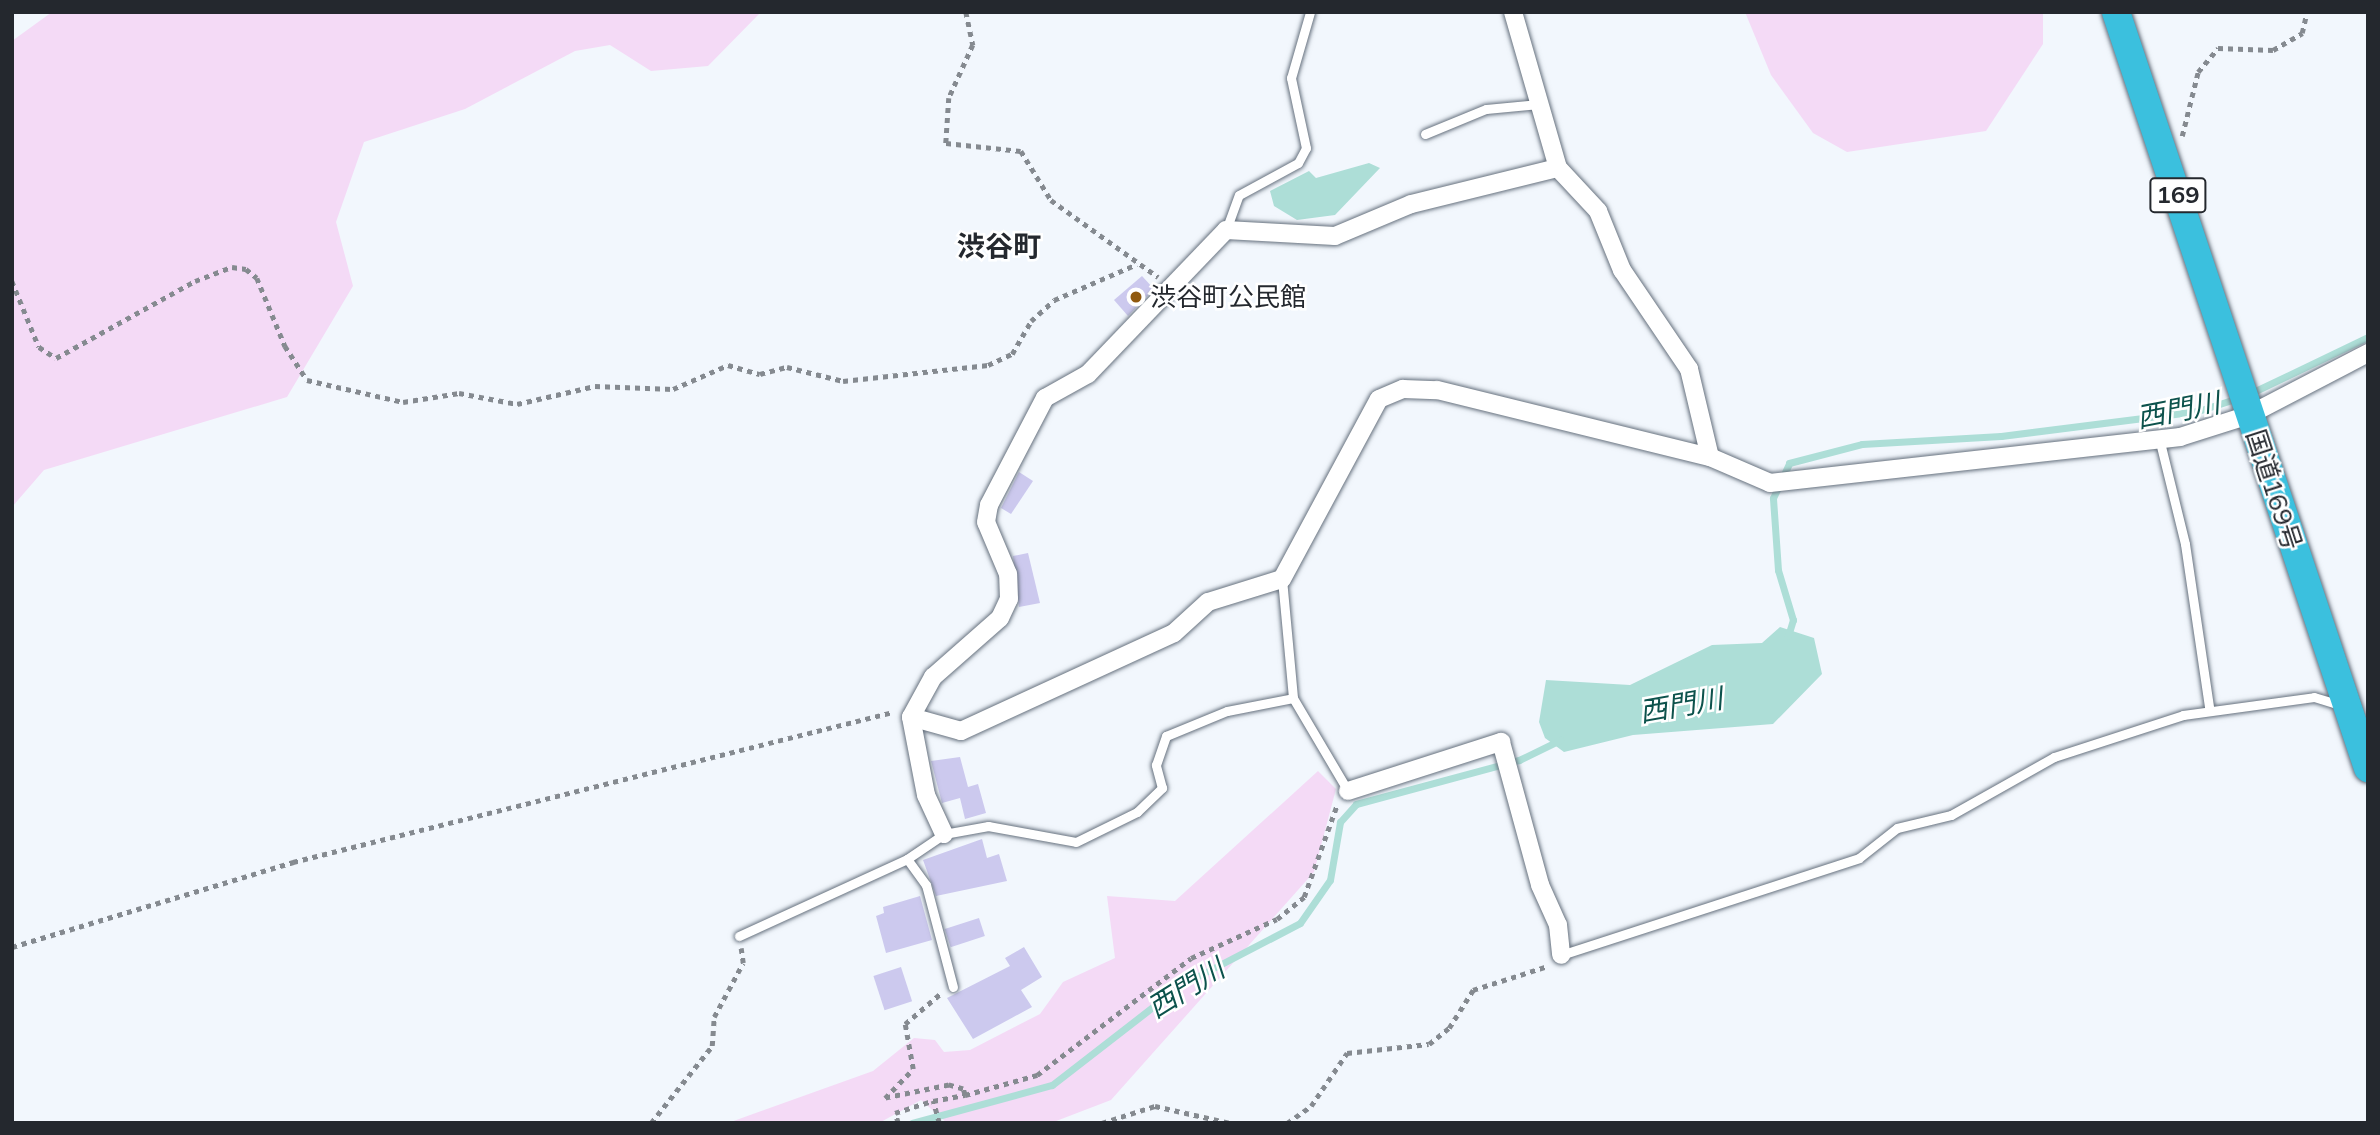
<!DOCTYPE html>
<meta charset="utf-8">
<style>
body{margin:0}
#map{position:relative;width:2380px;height:1135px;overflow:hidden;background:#f2f7fd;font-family:Mulish,"Noto Sans JP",sans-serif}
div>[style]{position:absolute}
.green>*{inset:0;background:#f4daf6}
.water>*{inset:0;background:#added7}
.stream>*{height:7px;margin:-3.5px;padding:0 3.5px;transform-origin:3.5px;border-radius:3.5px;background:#added7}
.building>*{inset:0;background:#ccc9ee;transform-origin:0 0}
.path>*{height:4.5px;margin-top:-2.25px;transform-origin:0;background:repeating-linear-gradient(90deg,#858a90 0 5px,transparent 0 10px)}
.roads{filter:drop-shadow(0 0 2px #66717e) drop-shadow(0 0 2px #66717e)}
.service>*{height:9px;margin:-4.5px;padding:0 4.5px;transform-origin:4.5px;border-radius:4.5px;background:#fff}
.minor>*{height:18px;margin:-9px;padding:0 9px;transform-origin:9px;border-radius:9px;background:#fff}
.trunk>*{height:28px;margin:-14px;padding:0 14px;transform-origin:14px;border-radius:14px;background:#3bc0de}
.dots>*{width:19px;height:19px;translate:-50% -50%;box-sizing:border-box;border:4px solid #fff;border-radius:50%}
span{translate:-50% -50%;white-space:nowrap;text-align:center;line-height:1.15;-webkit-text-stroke:5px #fff;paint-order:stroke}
.shield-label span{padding:2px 5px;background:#fff;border:2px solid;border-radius:5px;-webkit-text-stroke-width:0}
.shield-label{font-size:24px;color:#24282e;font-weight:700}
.poi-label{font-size:26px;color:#24282e}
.left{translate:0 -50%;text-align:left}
.street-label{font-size:26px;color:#24282e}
.neighbourhood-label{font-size:28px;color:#24282e;font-weight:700}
.water-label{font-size:28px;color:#0c524c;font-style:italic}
.frame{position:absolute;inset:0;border:14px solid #24282e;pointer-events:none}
</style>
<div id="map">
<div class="green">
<i style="clip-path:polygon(52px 12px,761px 12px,708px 66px,651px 71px,610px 45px,575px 51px,465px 109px,364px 142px,336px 222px,353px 286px,287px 397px,44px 470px,12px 507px,12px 41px)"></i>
<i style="clip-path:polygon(1745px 12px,2043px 12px,2043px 44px,1986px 131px,1847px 152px,1813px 133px,1771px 75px)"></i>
<i style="clip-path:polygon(1318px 771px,1336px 789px,1314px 872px,1111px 1100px,1051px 1123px,947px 1123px,921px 1100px,879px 1123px,728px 1123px,873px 1071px,914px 1038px,935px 1040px,944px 1052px,970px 1050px,1040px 1014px,1063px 982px,1115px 958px,1107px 896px,1175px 901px)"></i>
</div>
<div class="water">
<i style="clip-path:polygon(1369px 163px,1380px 168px,1335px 215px,1297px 220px,1274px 206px,1270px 191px,1309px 171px,1316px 178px)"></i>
<i style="clip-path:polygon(1780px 627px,1814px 638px,1822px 674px,1773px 724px,1633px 735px,1564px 752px,1545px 738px,1539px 722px,1546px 680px,1630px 685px,1712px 645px,1762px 643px)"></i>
</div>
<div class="stream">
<i style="left:2249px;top:394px;width:132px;rotate:-25.6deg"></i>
<i style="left:1788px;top:636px;width:17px;rotate:-73deg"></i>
<i style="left:1793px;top:620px;width:52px;rotate:-106.7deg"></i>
<i style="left:1778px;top:570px;width:72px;rotate:-94deg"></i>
<i style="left:1773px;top:498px;width:38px;rotate:-65deg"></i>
<i style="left:1789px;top:463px;width:75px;rotate:-14.6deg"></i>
<i style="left:1862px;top:444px;width:139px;rotate:-3.3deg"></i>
<i style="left:2001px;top:436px;width:199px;rotate:-7.2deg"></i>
<i style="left:2198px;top:411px;width:42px;rotate:-18deg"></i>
<i style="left:912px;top:1123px;width:145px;rotate:-15.2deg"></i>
<i style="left:1052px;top:1085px;width:163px;rotate:-37.8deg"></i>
<i style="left:1181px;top:985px;width:134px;rotate:-27.5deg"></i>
<i style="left:1300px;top:923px;width:52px;rotate:-55.1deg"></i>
<i style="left:1330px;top:880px;width:59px;rotate:-80.2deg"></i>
<i style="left:1340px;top:822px;width:24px;rotate:-48deg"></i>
<i style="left:1356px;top:804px;width:169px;rotate:-15.1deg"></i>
<i style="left:1519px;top:760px;width:46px;rotate:-26deg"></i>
</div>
<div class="building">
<i style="clip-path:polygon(1142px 276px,1154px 289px,1128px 316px,1114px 300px)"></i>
<i style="clip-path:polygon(1019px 472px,1033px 481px,1011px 514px,1001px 508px)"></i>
<i style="clip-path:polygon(1028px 553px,1040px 603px,1019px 607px,1013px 556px)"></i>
<i style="clip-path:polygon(960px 757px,968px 787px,978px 784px,986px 813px,965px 819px,960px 798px,942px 803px,931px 761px)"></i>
<i style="clip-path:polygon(982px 839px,987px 858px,999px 854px,1007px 881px,936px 896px,923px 860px)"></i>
<i style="clip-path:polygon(920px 896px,932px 940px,886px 953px,876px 916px,884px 913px,883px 907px)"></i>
<i style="left:979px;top:918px;width:19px;height:36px;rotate:72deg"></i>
<i style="clip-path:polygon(1024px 947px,1042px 977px,1021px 990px,1032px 1007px,973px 1039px,947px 998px,1010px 966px,1005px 958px)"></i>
<i style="left:901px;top:967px;width:36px;height:29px;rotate:72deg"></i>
</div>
<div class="path">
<i style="left:966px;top:12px;width:34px;rotate:78deg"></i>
<i style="left:973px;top:45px;width:58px;rotate:114.4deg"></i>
<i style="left:949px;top:98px;width:45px;rotate:93.8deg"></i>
<i style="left:946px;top:143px;width:75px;rotate:6.1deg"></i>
<i style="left:1021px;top:151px;width:57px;rotate:58.5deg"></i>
<i style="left:1051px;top:200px;width:132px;rotate:35.7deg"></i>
<i style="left:2182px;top:136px;width:66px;rotate:-76deg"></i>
<i style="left:2198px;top:72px;width:31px;rotate:-50deg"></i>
<i style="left:2218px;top:48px;width:55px;rotate:2.1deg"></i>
<i style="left:2273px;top:50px;width:34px;rotate:-30deg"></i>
<i style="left:2302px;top:33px;width:22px;rotate:-77deg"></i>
<i style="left:12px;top:281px;width:71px;rotate:67.8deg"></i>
<i style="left:39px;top:347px;width:20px;rotate:33deg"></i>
<i style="left:56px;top:358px;width:159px;rotate:-29deg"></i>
<i style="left:195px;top:281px;width:40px;rotate:-21deg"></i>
<i style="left:232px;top:267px;width:14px;rotate:8deg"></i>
<i style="left:246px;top:269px;width:14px;rotate:39deg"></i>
<i style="left:257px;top:278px;width:74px;rotate:67.6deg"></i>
<i style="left:285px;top:346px;width:40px;rotate:57.1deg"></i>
<i style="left:307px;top:380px;width:98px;rotate:12.9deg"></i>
<i style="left:403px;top:402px;width:57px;rotate:-9.1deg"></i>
<i style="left:459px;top:393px;width:59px;rotate:10.7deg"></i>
<i style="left:517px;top:404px;width:80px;rotate:-13deg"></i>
<i style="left:595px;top:386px;width:78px;rotate:2.2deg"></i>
<i style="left:673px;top:389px;width:60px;rotate:-23.6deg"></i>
<i style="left:728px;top:365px;width:33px;rotate:16deg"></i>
<i style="left:760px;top:374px;width:28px;rotate:-15deg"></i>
<i style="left:787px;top:367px;width:58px;rotate:14deg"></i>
<i style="left:843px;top:381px;width:146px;rotate:-6.3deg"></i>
<i style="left:988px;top:365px;width:26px;rotate:-25deg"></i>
<i style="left:1012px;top:354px;width:38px;rotate:-60deg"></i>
<i style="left:1031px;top:321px;width:31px;rotate:-42deg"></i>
<i style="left:1054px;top:300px;width:90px;rotate:-23.4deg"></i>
<i style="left:12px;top:947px;width:294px;rotate:-16.8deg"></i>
<i style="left:293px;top:862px;width:618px;rotate:-14.04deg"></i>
<i style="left:965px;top:1095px;width:75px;rotate:-15.5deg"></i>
<i style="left:1037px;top:1075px;width:193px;rotate:-37.2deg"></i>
<i style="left:1191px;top:958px;width:94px;rotate:-24.4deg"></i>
<i style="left:1277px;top:919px;width:35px;rotate:-39deg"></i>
<i style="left:1304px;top:897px;width:98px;rotate:-70.3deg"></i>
<i style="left:651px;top:1123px;width:98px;rotate:-51.6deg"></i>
<i style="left:712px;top:1046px;width:29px;rotate:-86deg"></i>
<i style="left:714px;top:1017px;width:61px;rotate:-61.8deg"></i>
<i style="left:743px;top:963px;width:15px;rotate:-98deg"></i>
<i style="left:898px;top:1123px;width:10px;rotate:-107deg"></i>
<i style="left:895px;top:1113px;width:40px;rotate:-18deg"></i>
<i style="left:939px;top:1123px;width:23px;rotate:-105deg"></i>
<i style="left:933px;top:1101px;width:33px;rotate:-11deg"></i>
<i style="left:965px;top:1095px;width:6px;rotate:-108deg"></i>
<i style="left:963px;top:1089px;width:15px;rotate:-164deg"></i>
<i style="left:949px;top:1085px;width:65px;rotate:168.5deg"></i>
<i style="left:885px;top:1098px;width:40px;rotate:-46deg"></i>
<i style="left:913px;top:1069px;width:46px;rotate:-100.1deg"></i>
<i style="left:905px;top:1024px;width:46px;rotate:-40.6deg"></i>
<i style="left:1102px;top:1123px;width:56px;rotate:-17.8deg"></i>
<i style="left:1155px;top:1106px;width:77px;rotate:12.8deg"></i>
<i style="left:1287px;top:1123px;width:29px;rotate:-35deg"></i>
<i style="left:1311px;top:1106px;width:64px;rotate:-55.8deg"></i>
<i style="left:1347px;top:1053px;width:82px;rotate:-6.3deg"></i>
<i style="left:1429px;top:1044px;width:26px;rotate:-39deg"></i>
<i style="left:1449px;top:1028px;width:45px;rotate:-57.7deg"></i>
<i style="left:1473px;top:990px;width:79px;rotate:-17.7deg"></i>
</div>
<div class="roads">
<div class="service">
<i style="left:1425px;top:134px;width:66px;rotate:-22.3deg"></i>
<i style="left:1486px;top:109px;width:53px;rotate:-5.4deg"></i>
<i style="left:1226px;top:230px;width:37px;rotate:-70deg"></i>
<i style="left:1239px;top:195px;width:67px;rotate:-28.5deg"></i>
<i style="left:1298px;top:163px;width:17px;rotate:-62deg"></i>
<i style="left:1306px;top:148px;width:72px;rotate:-102.1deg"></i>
<i style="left:1291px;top:78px;width:69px;rotate:-73.9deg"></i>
<i style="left:2159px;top:438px;width:109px;rotate:76.2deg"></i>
<i style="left:2185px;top:544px;width:165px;rotate:81.6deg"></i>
<i style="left:1282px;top:579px;width:120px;rotate:84.7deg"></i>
<i style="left:1293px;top:698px;width:108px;rotate:59.4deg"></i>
<i style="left:739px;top:936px;width:185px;rotate:-24.6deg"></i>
<i style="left:1561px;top:955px;width:313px;rotate:-18deg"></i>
<i style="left:1859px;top:858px;width:48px;rotate:-38.3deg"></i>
<i style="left:1897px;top:828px;width:56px;rotate:-13.5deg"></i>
<i style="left:1951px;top:815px;width:118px;rotate:-29.4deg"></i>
<i style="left:2054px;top:757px;width:136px;rotate:-18deg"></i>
<i style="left:2183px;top:715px;width:132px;rotate:-7.8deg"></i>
<i style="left:2314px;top:697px;width:27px;rotate:17deg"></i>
<i style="left:953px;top:987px;width:106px;rotate:-104.8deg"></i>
<i style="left:926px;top:885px;width:32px;rotate:-126deg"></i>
<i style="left:907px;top:859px;width:45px;rotate:-34deg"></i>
<i style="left:944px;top:834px;width:45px;rotate:-10.3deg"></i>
<i style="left:988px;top:826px;width:89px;rotate:10.3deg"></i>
<i style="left:1076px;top:842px;width:68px;rotate:-26.2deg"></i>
<i style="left:1137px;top:812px;width:35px;rotate:-44deg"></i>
<i style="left:1162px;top:788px;width:24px;rotate:-105deg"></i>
<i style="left:1156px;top:765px;width:31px;rotate:-71deg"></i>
<i style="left:1166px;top:736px;width:66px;rotate:-22.3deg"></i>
<i style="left:1227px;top:711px;width:67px;rotate:-11.1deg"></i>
</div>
<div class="minor">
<i style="left:1513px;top:12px;width:162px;rotate:73.9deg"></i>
<i style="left:1558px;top:168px;width:59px;rotate:47.1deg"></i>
<i style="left:1598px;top:211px;width:64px;rotate:67.9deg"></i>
<i style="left:1622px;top:270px;width:120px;rotate:55.9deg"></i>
<i style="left:1689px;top:369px;width:90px;rotate:76.6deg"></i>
<i style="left:911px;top:717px;width:52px;rotate:15.6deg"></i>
<i style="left:961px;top:731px;width:234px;rotate:-24.7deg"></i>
<i style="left:1174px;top:633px;width:46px;rotate:-42.4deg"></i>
<i style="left:1208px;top:602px;width:77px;rotate:-17.3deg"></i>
<i style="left:1282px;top:579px;width:204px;rotate:-61.7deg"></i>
<i style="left:1379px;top:399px;width:26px;rotate:-23deg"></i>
<i style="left:1403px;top:389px;width:34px;rotate:2deg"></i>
<i style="left:1437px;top:390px;width:281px;rotate:13.8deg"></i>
<i style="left:1710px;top:457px;width:65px;rotate:23.4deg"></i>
<i style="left:1770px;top:483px;width:413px;rotate:-6.4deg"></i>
<i style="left:2180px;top:437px;width:72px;rotate:-17.7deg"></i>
<i style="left:2249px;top:415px;width:134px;rotate:-27.5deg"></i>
<i style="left:1348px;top:791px;width:161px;rotate:-17.8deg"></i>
<i style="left:1501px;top:742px;width:148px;rotate:74.7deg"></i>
<i style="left:1540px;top:885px;width:44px;rotate:65.8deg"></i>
<i style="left:1558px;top:925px;width:30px;rotate:84deg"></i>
<i style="left:944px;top:834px;width:43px;rotate:-114.8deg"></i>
<i style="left:926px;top:795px;width:79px;rotate:-100.9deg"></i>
<i style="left:911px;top:717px;width:46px;rotate:-61.2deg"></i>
<i style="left:933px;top:677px;width:89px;rotate:-41.4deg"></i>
<i style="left:1000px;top:618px;width:21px;rotate:-65deg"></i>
<i style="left:1009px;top:599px;width:25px;rotate:-92deg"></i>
<i style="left:1008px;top:574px;width:56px;rotate:-112.9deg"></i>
<i style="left:986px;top:522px;width:17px;rotate:-80deg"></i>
<i style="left:989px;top:505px;width:121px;rotate:-62.4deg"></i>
<i style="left:1045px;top:398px;width:49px;rotate:-29.2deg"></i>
<i style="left:1088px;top:374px;width:199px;rotate:-46.2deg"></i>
<i style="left:1226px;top:230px;width:109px;rotate:3.2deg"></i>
<i style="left:1335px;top:236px;width:82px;rotate:-22.8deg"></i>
<i style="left:1411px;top:204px;width:151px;rotate:-13.8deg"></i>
</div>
<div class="trunk">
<i style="left:2116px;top:12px;width:797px;rotate:71.57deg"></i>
</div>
</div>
<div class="dots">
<i style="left:1136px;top:297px;background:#90590f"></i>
</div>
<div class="shield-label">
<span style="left:2178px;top:195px">169</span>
</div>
<div class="poi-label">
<span class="left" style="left:1150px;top:297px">渋谷町公民館</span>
</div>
<div class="street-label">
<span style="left:2274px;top:490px;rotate:72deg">国道169号</span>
</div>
<div class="neighbourhood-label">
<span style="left:999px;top:246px">渋谷町</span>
</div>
<div class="water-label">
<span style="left:2178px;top:410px;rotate:-11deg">西門川</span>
<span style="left:1681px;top:705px;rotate:-10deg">西門川</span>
<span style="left:1186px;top:988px;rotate:-32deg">西門川</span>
</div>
<div class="frame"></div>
</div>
